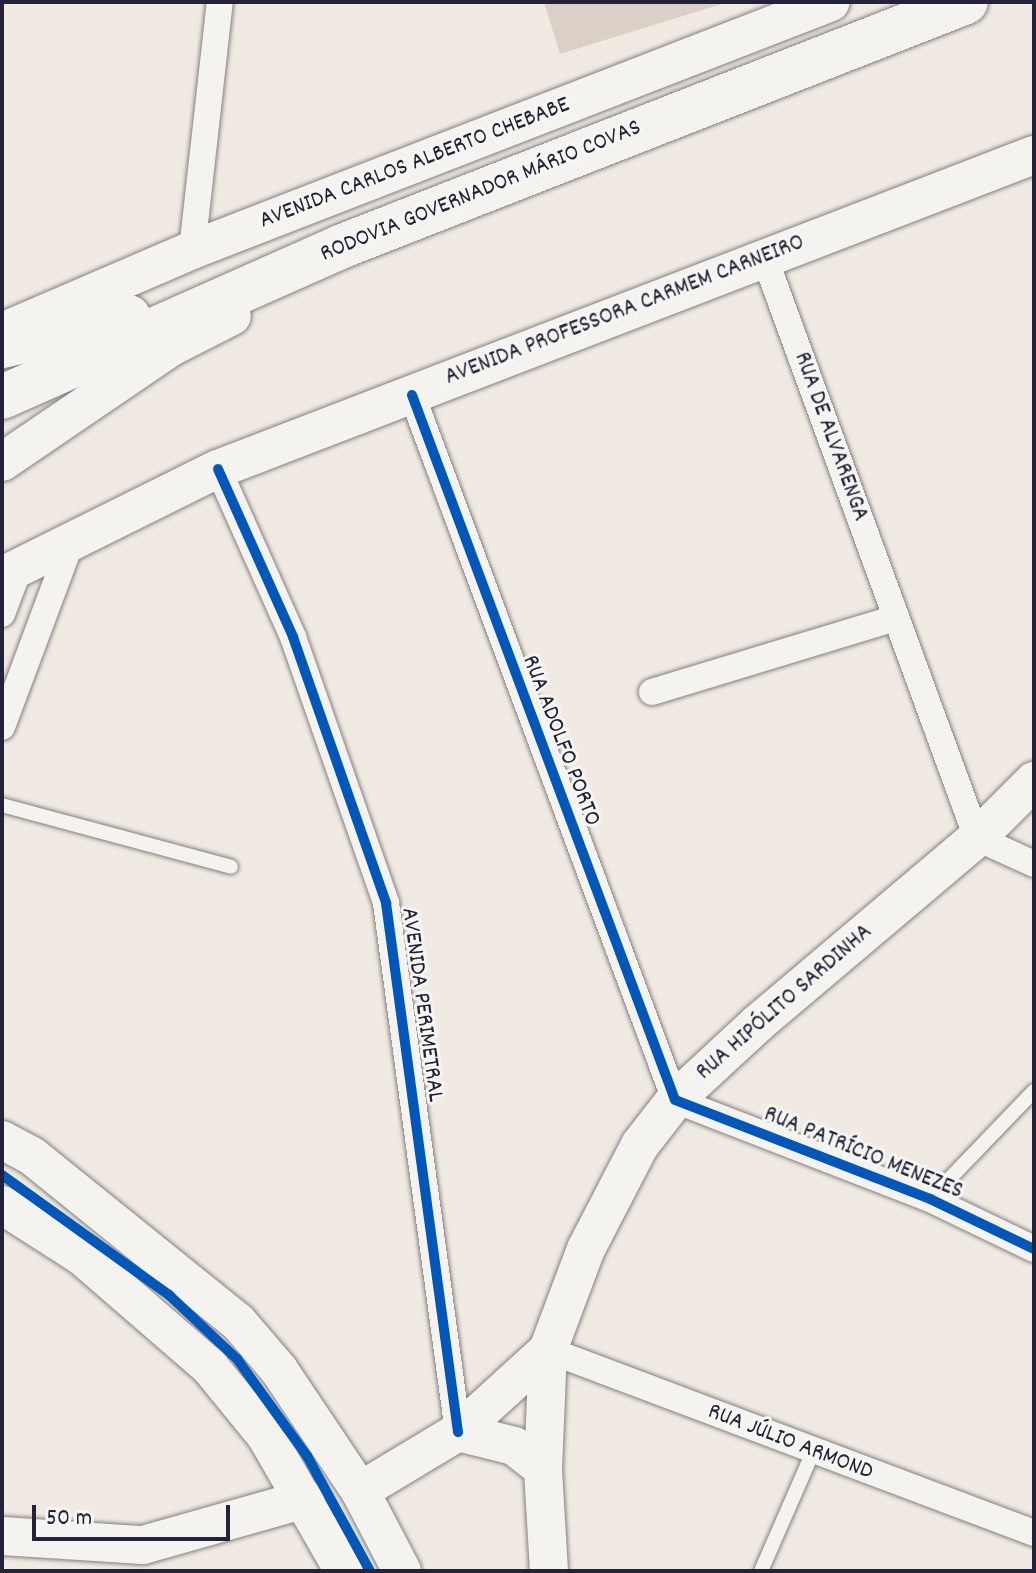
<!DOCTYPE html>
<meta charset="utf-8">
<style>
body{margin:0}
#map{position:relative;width:1036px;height:1573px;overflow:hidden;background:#f1eae2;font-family:Dekko,sans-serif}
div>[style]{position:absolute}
.building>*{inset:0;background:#dbd0c7}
.roads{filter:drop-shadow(0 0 2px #848082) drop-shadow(0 0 2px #848082)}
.service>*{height:14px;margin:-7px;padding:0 7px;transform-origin:7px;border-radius:7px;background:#f4f3f0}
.minor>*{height:26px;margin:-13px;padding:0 13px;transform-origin:13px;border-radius:13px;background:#f4f3f0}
.secondary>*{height:38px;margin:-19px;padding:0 19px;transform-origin:19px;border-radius:19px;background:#f4f3f0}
.trunk>*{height:44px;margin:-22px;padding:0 22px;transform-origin:22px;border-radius:22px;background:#f4f3f0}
.cycleway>*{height:10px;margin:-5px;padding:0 5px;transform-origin:5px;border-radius:5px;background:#0057b8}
span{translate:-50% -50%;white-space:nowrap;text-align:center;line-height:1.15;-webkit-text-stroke:6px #f6f6f2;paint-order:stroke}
.street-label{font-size:24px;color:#22223b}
.frame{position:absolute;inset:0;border:4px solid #22223b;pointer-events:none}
.scale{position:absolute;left:32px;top:1505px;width:198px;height:36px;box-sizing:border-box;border:4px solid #22223b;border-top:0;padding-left:10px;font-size:24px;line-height:28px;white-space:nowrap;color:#22223b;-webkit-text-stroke:6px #f6f6f2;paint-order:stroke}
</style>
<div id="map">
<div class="building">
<i style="clip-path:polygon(544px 2px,725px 2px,725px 3px,560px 54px)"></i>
</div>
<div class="roads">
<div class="service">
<i style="left:2px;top:805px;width:237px;rotate:15.1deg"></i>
<i style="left:930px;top:1199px;width:150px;rotate:-46.1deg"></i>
<i style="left:761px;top:1571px;width:130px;rotate:-66.4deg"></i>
</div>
<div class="minor">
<i style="left:192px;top:250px;width:250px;rotate:-83.6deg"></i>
<i style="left:764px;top:256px;width:620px;rotate:69.9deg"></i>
<i style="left:977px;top:838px;width:63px;rotate:24.5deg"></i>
<i style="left:412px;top:395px;width:752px;rotate:69.54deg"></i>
<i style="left:675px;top:1100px;width:274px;rotate:21.2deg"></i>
<i style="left:930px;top:1199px;width:115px;rotate:25.7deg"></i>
<i style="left:218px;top:469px;width:184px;rotate:65.9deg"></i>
<i style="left:293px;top:637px;width:282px;rotate:70.7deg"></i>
<i style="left:386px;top:903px;width:534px;rotate:82.25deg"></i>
<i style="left:2px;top:614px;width:48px;rotate:-69.3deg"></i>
<i style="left:652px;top:692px;width:255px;rotate:-16.9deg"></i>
<i style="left:2px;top:727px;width:197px;rotate:-69.5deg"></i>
<i style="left:548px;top:1350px;width:519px;rotate:20.63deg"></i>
</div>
<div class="secondary">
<i style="left:2px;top:332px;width:207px;rotate:-23.3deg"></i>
<i style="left:192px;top:250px;width:685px;rotate:-21.21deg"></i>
<i style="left:2px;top:462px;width:207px;rotate:-34.2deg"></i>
<i style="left:173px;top:346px;width:66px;rotate:-27deg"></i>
<i style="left:2px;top:576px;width:241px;rotate:-26.4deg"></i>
<i style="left:218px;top:469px;width:874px;rotate:-21.05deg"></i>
<i style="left:2px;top:1140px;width:34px;rotate:28deg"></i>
<i style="left:32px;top:1156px;width:265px;rotate:38.9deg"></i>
<i style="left:238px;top:1322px;width:63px;rotate:49.5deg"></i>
<i style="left:279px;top:1370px;width:146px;rotate:56.2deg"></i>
<i style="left:360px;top:1491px;width:90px;rotate:62.3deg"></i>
<i style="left:2px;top:1205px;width:96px;rotate:32.7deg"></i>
<i style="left:83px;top:1257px;width:167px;rotate:40.9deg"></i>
<i style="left:209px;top:1366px;width:90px;rotate:50.8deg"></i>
<i style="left:266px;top:1436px;width:156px;rotate:60deg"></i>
<i style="left:458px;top:1432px;width:58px;rotate:14deg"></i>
<i style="left:514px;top:1446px;width:37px;rotate:38deg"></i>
<i style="left:360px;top:1491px;width:114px;rotate:-31deg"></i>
<i style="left:458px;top:1432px;width:122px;rotate:-42.3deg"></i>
<i style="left:2px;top:1536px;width:141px;rotate:3.7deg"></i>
<i style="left:143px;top:1545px;width:169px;rotate:-15.8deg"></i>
<i style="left:549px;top:1571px;width:102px;rotate:-93.4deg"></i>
<i style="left:543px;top:1469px;width:119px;rotate:-87.6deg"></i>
<i style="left:548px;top:1350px;width:108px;rotate:-69.4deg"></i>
<i style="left:586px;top:1249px;width:117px;rotate:-62.6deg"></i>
<i style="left:640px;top:1145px;width:57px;rotate:-52.1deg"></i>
<i style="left:675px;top:1100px;width:112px;rotate:-42.8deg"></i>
<i style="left:757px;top:1024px;width:288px;rotate:-40.2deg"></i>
<i style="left:977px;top:838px;width:81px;rotate:-45deg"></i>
</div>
<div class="trunk">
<i style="left:2px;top:346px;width:130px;rotate:-12.9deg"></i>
<i style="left:2px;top:397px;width:370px;rotate:-23.9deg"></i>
<i style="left:340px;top:247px;width:672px;rotate:-21.37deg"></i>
</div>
</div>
<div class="cycleway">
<i style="left:412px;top:395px;width:752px;rotate:69.54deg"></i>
<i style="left:675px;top:1100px;width:274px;rotate:21.2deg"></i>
<i style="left:930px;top:1199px;width:115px;rotate:25.7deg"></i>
<i style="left:218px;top:469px;width:184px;rotate:65.9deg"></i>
<i style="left:293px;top:637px;width:282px;rotate:70.7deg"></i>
<i style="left:386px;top:903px;width:534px;rotate:82.25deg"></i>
<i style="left:2px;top:1175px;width:206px;rotate:35.7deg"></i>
<i style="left:169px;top:1295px;width:93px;rotate:43.3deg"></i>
<i style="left:237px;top:1359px;width:120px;rotate:54.2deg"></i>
<i style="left:307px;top:1456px;width:131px;rotate:61.3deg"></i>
</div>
<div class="street-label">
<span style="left:415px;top:164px;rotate:-21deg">AVENIDA CARLOS ALBERTO CHEBABE</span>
<span style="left:481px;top:192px;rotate:-22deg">RODOVIA GOVERNADOR MÁRIO COVAS</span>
<span style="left:625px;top:311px;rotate:-21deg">AVENIDA PROFESSORA CARMEM CARNEIRO</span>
<span style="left:830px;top:437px;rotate:70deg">RUA DE ALVARENGA</span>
<span style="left:560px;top:741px;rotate:69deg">RUA ADOLFO PORTO</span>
<span style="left:785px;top:1003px;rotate:-41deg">RUA HIPÓLITO SARDINHA</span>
<span style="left:421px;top:1005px;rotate:82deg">AVENIDA PERIMETRAL</span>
<span style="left:863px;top:1154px;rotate:22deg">RUA PATRÍCIO MENEZES</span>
<span style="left:790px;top:1443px;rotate:21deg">RUA JÚLIO ARMOND</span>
</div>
<div class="frame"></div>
<div class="scale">50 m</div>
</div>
